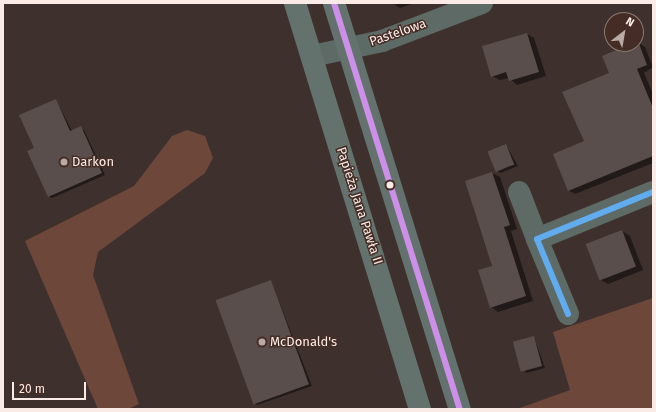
<!DOCTYPE html>
<meta charset="utf-8">
<style>
body{margin:0}
#map{position:relative;width:656px;height:412px;overflow:hidden;background:#3e312d;font-family:"Fira Sans",sans-serif}
div>[style]{position:absolute}
.green>*{inset:0;background:#6e473b}
.shadow>*{inset:0;background:#0007}
.building>*{inset:0;background:#594e4b;transform-origin:0 0}
.minor>*{height:22px;margin:-11px;padding:0 11px;transform-origin:11px;border-radius:11px;background:#5d6a65}
.primary>*{height:22px;margin:-11px;padding:0 11px;transform-origin:11px;border-radius:11px;background:#63726d}
.bus-1>*{height:6px;margin:-3px;padding:0 3px;transform-origin:3px;border-radius:3px;background:#ce8fe9}
.bus-2>*{height:6px;margin:-3px;padding:0 3px;transform-origin:3px;border-radius:3px;background:#60acee}
.dots>*{width:11px;height:11px;translate:-50% -50%;box-sizing:border-box;border:2px solid #452d26;border-radius:50%}
span{translate:-50% -50%;white-space:nowrap;text-align:center;line-height:1.15;-webkit-text-stroke:3px #452d26;paint-order:stroke}
.street-label{font-size:13px;color:#fbebe6}
.poi-label{font-size:13px;color:#fbebe6}
.left{translate:0 -50%;text-align:left}
.frame{position:absolute;inset:0;border:4px solid #fbebe6;pointer-events:none}
.north{position:absolute;left:604px;top:12px;width:40px;height:40px;box-sizing:border-box;background:#452d26;border:1px solid #8e7973;border-radius:50%;rotate:31deg;font-size:11px;font-weight:700;line-height:16px;text-align:center;color:#fbebe6}
.north::after{content:'';display:block;margin:auto;width:14px;height:18px;background:#b9aaa5;clip-path:polygon(50% 0,100% 100%,50% 72%,0 100%)}
.scale{position:absolute;left:12px;top:382px;width:74px;height:18px;box-sizing:border-box;border:2px solid #fbebe6;border-top:0;padding-left:5px;font-size:12px;line-height:14px;white-space:nowrap;color:#fbebe6;-webkit-text-stroke:3px #452d26;paint-order:stroke}
</style>
<div id="map">
<div class="green">
<i style="clip-path:polygon(187px 130px,205px 136px,213px 158px,205px 173px,98px 252px,93px 275px,139px 404px,128px 409px,98px 409px,25px 241px,134px 186px,172px 136px)"></i>
<i style="clip-path:polygon(653px 298px,653px 409px,517px 409px,570px 390px,553px 332px)"></i>
</div>
<div class="shadow">
<i style="clip-path:polygon(392px 3px,414px 3px,400px 8px)"></i>
<i style="clip-path:polygon(527px 34px,534px 38px,546px 76px,517px 85px,509px 78px,500px 80px,492px 76px)"></i>
<i style="clip-path:polygon(637px 42px,645px 47px,653px 67px,644px 73px,653px 94px,653px 163px,575px 194px,568px 190px,610px 74px)"></i>
<i style="clip-path:polygon(56px 100px,72px 131px,84px 130px,105px 175px,52px 198px,48px 196px,35px 148px)"></i>
<i style="clip-path:polygon(506px 145px,518px 166px,501px 173px,497px 171px)"></i>
<i style="clip-path:polygon(492px 173px,500px 177px,517px 229px,511px 231px,533px 301px,498px 312px,491px 307px)"></i>
<i style="clip-path:polygon(622px 231px,630px 236px,643px 270px,608px 284px,601px 280px,587px 245px)"></i>
<i style="clip-path:polygon(271px 281px,312px 386px,257px 405px,254px 403px)"></i>
<i style="clip-path:polygon(534px 337px,545px 368px,526px 373px,514px 343px)"></i>
</div>
<div class="building">
<i style="clip-path:polygon(527px 33px,539px 72px,509px 81px,506px 72px,491px 77px,482px 46px)"></i>
<i style="clip-path:polygon(638px 41px,647px 65px,637px 69px,653px 108px,653px 156px,568px 191px,553px 154px,584px 141px,562px 92px,609px 73px,602px 56px)"></i>
<i style="clip-path:polygon(56px 99px,70px 131px,81px 126px,102px 173px,48px 197px,27px 151px,34px 148px,19px 115px)"></i>
<i style="left:506px;top:144px;width:22px;height:20px;rotate:68deg"></i>
<i style="clip-path:polygon(492px 172px,510px 225px,504px 227px,526px 296px,490px 308px,478px 270px,492px 266px,465px 181px)"></i>
<i style="left:622px;top:230px;width:39px;height:39px;rotate:69deg"></i>
<i style="left:271px;top:280px;width:111px;height:59px;rotate:70deg"></i>
<i style="left:534px;top:336px;width:31px;height:22px;rotate:75deg"></i>
</div>
<div class="minor">
<i style="left:312px;top:56px;width:72px;rotate:-12.1deg"></i>
<i style="left:382px;top:41px;width:107px;rotate:-20.8deg"></i>
<i style="left:519px;top:192px;width:50px;rotate:69deg"></i>
<i style="left:568px;top:314px;width:81px;rotate:-112.5deg"></i>
<i style="left:537px;top:239px;width:125px;rotate:-22.1deg"></i>
</div>
<div class="primary">
<i style="left:295px;top:3px;width:425px;rotate:72.9deg"></i>
<i style="left:334px;top:3px;width:425px;rotate:72.8deg"></i>
</div>
<div class="bus-1">
<i style="left:334px;top:3px;width:425px;rotate:72.8deg"></i>
</div>
<div class="bus-2">
<i style="left:568px;top:314px;width:81px;rotate:-112.5deg"></i>
<i style="left:537px;top:239px;width:125px;rotate:-22.1deg"></i>
</div>
<div class="dots">
<i style="left:64px;top:162px;background:#b9aaa5"></i>
<i style="left:390px;top:185px;background:#fbebe6"></i>
<i style="left:262px;top:342px;background:#b9aaa5"></i>
</div>
<div class="street-label">
<span style="left:398px;top:33px;rotate:-19deg">Pastelowa</span>
<span style="left:359px;top:206px;rotate:72deg">Papieża Jana Pawła II</span>
</div>
<div class="poi-label">
<span class="left" style="left:72px;top:162px">Darkon</span>
<span class="left" style="left:270px;top:342px">McDonald's</span>
</div>
<div class="frame"></div>
<div class="north">N</div>
<div class="scale">20 m</div>
</div>
